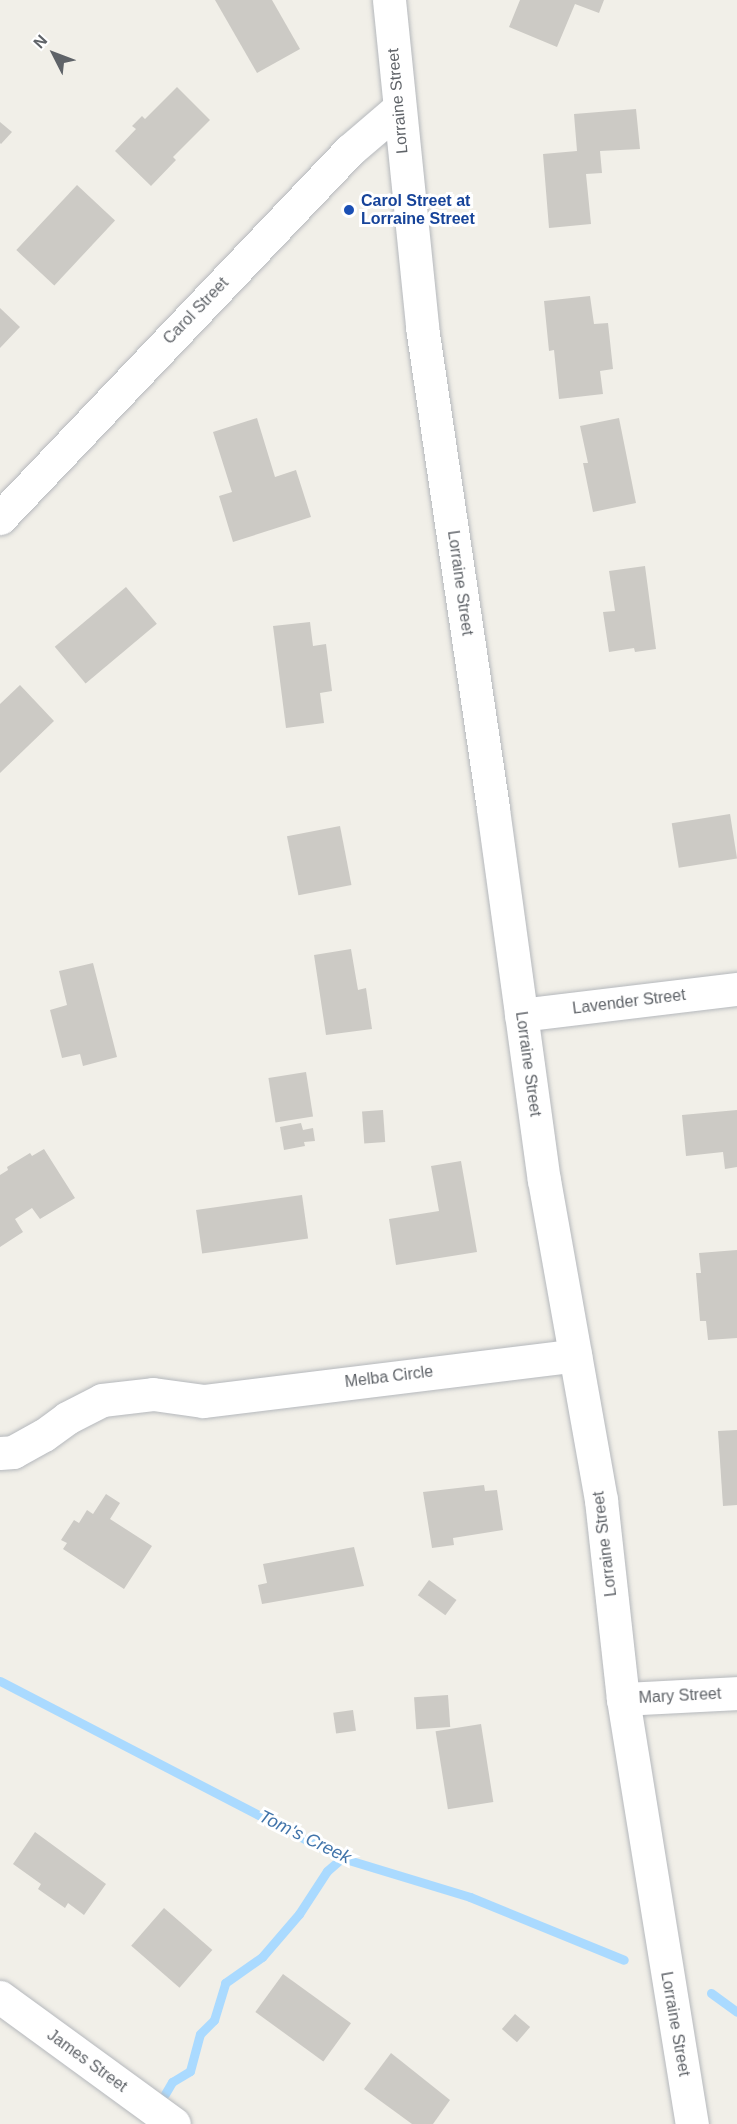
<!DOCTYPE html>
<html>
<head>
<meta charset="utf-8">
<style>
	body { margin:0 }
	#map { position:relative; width:737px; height:2124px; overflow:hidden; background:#f1efe8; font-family:Arial,sans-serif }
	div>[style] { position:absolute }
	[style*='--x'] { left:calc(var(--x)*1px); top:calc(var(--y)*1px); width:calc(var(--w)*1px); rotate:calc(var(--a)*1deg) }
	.stream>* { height:9px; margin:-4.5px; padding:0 4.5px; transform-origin:4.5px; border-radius:4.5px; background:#aadaff }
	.building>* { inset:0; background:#cccac5; transform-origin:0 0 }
	.roads { filter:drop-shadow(0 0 2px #b5b8bc) drop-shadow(0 0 2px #b5b8bc) }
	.minor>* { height:33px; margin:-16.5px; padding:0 16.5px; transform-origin:16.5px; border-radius:16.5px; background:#fff }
	.dots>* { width:16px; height:16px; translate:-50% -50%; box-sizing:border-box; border:3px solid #fff; border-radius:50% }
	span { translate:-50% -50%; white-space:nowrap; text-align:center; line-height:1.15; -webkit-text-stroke:6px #fff; paint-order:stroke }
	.street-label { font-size:16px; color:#5f6368 }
	.transit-label { font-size:16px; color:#164399; font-weight:700 }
	.left { translate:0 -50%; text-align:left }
	.water-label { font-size:18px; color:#4174aa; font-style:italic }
	.north { position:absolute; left:24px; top:24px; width:60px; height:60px; -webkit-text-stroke:4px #fff; paint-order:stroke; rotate:312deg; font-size:16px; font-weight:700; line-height:24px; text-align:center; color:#5f6368 }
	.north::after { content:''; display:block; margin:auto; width:21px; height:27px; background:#5f6368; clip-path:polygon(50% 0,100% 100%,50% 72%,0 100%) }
</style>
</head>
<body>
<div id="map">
	<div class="stream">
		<div style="--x:0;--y:1681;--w:385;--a:27.4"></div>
		<div style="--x:342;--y:1858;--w:134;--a:16.9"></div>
		<div style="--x:470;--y:1897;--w:166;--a:22.2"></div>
		<div style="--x:711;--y:1993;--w:32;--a:36"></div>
		<div style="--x:165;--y:2094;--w:14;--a:-60"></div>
		<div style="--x:172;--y:2082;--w:21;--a:-31"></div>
		<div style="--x:190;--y:2071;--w:38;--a:-75"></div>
		<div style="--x:200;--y:2034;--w:20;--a:-45"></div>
		<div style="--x:214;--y:2020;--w:39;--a:-73"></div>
		<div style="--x:225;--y:1983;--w:45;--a:-35.1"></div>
		<div style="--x:262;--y:1957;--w:57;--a:-49.3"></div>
		<div style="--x:299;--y:1914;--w:51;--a:-56.9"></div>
		<div style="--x:327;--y:1871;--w:20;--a:-41"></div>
	</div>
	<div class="building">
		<div style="clip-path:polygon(215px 0,272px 0,300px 49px,257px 73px)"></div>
		<div style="clip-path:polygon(520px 0,604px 0,599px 13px,575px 4px,557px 47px,509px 27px)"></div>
		<div style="clip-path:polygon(177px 87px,210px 120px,173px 157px,176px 160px,151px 186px,115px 151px,136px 129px,132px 126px,142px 116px,145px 119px)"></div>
		<div style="clip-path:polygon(636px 109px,640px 149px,600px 151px,602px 173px,586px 174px,591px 224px,549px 228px,543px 154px,577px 151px,574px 114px)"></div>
		<div style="clip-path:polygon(0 122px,12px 132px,1px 144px,0 143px)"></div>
		<div style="left:77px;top:185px;width:52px;height:89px;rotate:43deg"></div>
		<div style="clip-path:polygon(590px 296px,594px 324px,608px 323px,613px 369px,600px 371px,603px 394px,559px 399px,554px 350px,549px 351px,544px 301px)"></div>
		<div style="clip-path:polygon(0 308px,20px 327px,0 348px)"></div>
		<div style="clip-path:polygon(257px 418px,275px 477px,296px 470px,311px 517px,233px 542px,219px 496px,232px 492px,213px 432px)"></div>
		<div style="clip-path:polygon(619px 418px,636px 503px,593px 512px,583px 463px,588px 463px,580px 426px)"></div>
		<div style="clip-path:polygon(645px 566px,656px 649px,635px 652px,634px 648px,609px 652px,603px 612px,615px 611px,609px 571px)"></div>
		<div style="left:126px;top:587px;width:48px;height:93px;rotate:50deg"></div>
		<div style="clip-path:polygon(310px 622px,313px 646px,326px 644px,332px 691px,320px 693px,324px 723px,286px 728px,273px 626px)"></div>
		<div style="clip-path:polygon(20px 685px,54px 721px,0 773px,0 704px)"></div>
		<div style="left:730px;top:814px;width:45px;height:59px;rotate:81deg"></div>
		<div style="left:340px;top:826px;width:60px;height:54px;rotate:79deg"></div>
		<div style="clip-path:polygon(351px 949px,358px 990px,366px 988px,372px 1029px,326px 1035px,314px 955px)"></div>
		<div style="clip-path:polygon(93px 963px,117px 1057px,83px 1066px,80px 1054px,62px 1058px,50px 1010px,67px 1005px,59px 971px)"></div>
		<div style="left:306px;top:1072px;width:45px;height:38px;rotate:81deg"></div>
		<div style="left:383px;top:1110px;width:32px;height:21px;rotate:86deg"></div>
		<div style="clip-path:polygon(737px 1110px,737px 1167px,725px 1169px,723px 1152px,686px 1156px,682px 1115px)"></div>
		<div style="clip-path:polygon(301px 1123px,303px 1130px,313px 1128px,315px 1141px,304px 1142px,305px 1146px,284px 1150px,280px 1127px)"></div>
		<div style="clip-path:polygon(44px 1149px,75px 1198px,40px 1219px,32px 1208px,15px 1219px,23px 1232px,0 1247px,0 1175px,8px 1170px,7px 1167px,30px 1153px,32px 1156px)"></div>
		<div style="clip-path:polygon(461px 1161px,477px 1252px,396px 1265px,389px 1219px,439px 1211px,431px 1166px)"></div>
		<div style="left:302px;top:1195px;width:44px;height:107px;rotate:82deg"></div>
		<div style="clip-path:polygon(737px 1250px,737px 1338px,708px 1340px,706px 1321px,700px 1321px,696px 1273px,701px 1273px,699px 1253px)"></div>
		<div style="clip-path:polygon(737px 1430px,737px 1505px,723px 1506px,718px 1431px)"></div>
		<div style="clip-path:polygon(484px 1485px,485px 1491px,497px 1490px,503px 1530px,453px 1538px,454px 1545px,432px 1548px,423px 1492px)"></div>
		<div style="clip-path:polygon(106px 1494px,120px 1503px,110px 1519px,152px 1546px,124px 1589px,63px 1549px,67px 1543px,61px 1540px,74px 1520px,79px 1523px,87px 1510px,93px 1514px)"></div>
		<div style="clip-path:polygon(354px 1547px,364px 1586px,262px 1604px,258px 1585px,267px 1583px,263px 1564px)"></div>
		<div style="left:429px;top:1580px;width:34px;height:19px;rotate:36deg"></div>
		<div style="left:448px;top:1695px;width:32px;height:34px;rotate:86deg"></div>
		<div style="left:353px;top:1710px;width:21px;height:20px;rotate:82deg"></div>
		<div style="left:481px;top:1724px;width:79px;height:46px;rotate:81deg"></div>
		<div style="clip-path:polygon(35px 1832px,106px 1884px,84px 1915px,68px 1903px,65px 1908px,38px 1889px,41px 1884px,13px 1864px)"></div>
		<div style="left:164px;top:1908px;width:64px;height:50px;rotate:41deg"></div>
		<div style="left:283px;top:1974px;width:84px;height:47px;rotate:36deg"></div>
		<div style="left:515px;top:2014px;width:20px;height:20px;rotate:41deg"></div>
		<div style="clip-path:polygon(391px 2053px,450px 2100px,433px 2124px,412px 2124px,364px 2089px)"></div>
	</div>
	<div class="roads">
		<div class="minor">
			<div style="--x:389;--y:0;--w:329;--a:84.2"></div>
			<div style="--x:422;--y:327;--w:487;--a:81.6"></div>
			<div style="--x:493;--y:809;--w:374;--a:82.2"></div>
			<div style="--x:544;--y:1180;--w:325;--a:79.9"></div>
			<div style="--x:601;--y:1500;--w:200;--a:83.7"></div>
			<div style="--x:623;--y:1699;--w:431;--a:80.8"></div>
			<div style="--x:0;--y:518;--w:508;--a:-46.44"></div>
			<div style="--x:350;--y:150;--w:63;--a:-40.5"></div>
			<div style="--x:521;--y:1015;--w:218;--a:-6.9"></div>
			<div style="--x:0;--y:1453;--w:13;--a:-4"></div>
			<div style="--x:13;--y:1452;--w:35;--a:-29"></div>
			<div style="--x:44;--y:1435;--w:29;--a:-36"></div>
			<div style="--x:67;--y:1418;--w:39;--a:-27"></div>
			<div style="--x:102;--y:1400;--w:51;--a:-6.7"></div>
			<div style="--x:153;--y:1394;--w:50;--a:8"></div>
			<div style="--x:203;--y:1401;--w:375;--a:-7"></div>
			<div style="--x:623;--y:1699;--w:114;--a:-3"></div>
			<div style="--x:0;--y:1997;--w:215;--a:36.1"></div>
		</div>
	</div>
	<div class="dots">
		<div style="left:349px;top:210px;background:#1a4fb4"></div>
	</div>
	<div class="street-label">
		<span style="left:398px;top:101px;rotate:-95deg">Lorraine Street</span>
		<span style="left:196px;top:311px;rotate:-46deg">Carol Street</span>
		<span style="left:460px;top:583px;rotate:82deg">Lorraine Street</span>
		<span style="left:629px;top:1002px;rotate:-7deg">Lavender Street</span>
		<span style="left:528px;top:1064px;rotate:82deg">Lorraine Street</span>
		<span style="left:389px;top:1377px;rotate:-7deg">Melba Circle</span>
		<span style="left:605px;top:1544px;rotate:-97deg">Lorraine Street</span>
		<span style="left:680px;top:1696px;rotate:-3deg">Mary Street</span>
		<span style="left:675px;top:2024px;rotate:80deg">Lorraine Street</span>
		<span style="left:87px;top:2061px;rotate:36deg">James Street</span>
	</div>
	<div class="transit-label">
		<span class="left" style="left:361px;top:210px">Carol Street at<br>Lorraine Street</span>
	</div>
	<div class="water-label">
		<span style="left:305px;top:1837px;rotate:26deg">Tom's Creek</span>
	</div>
	<div class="north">N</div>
</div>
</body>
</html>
